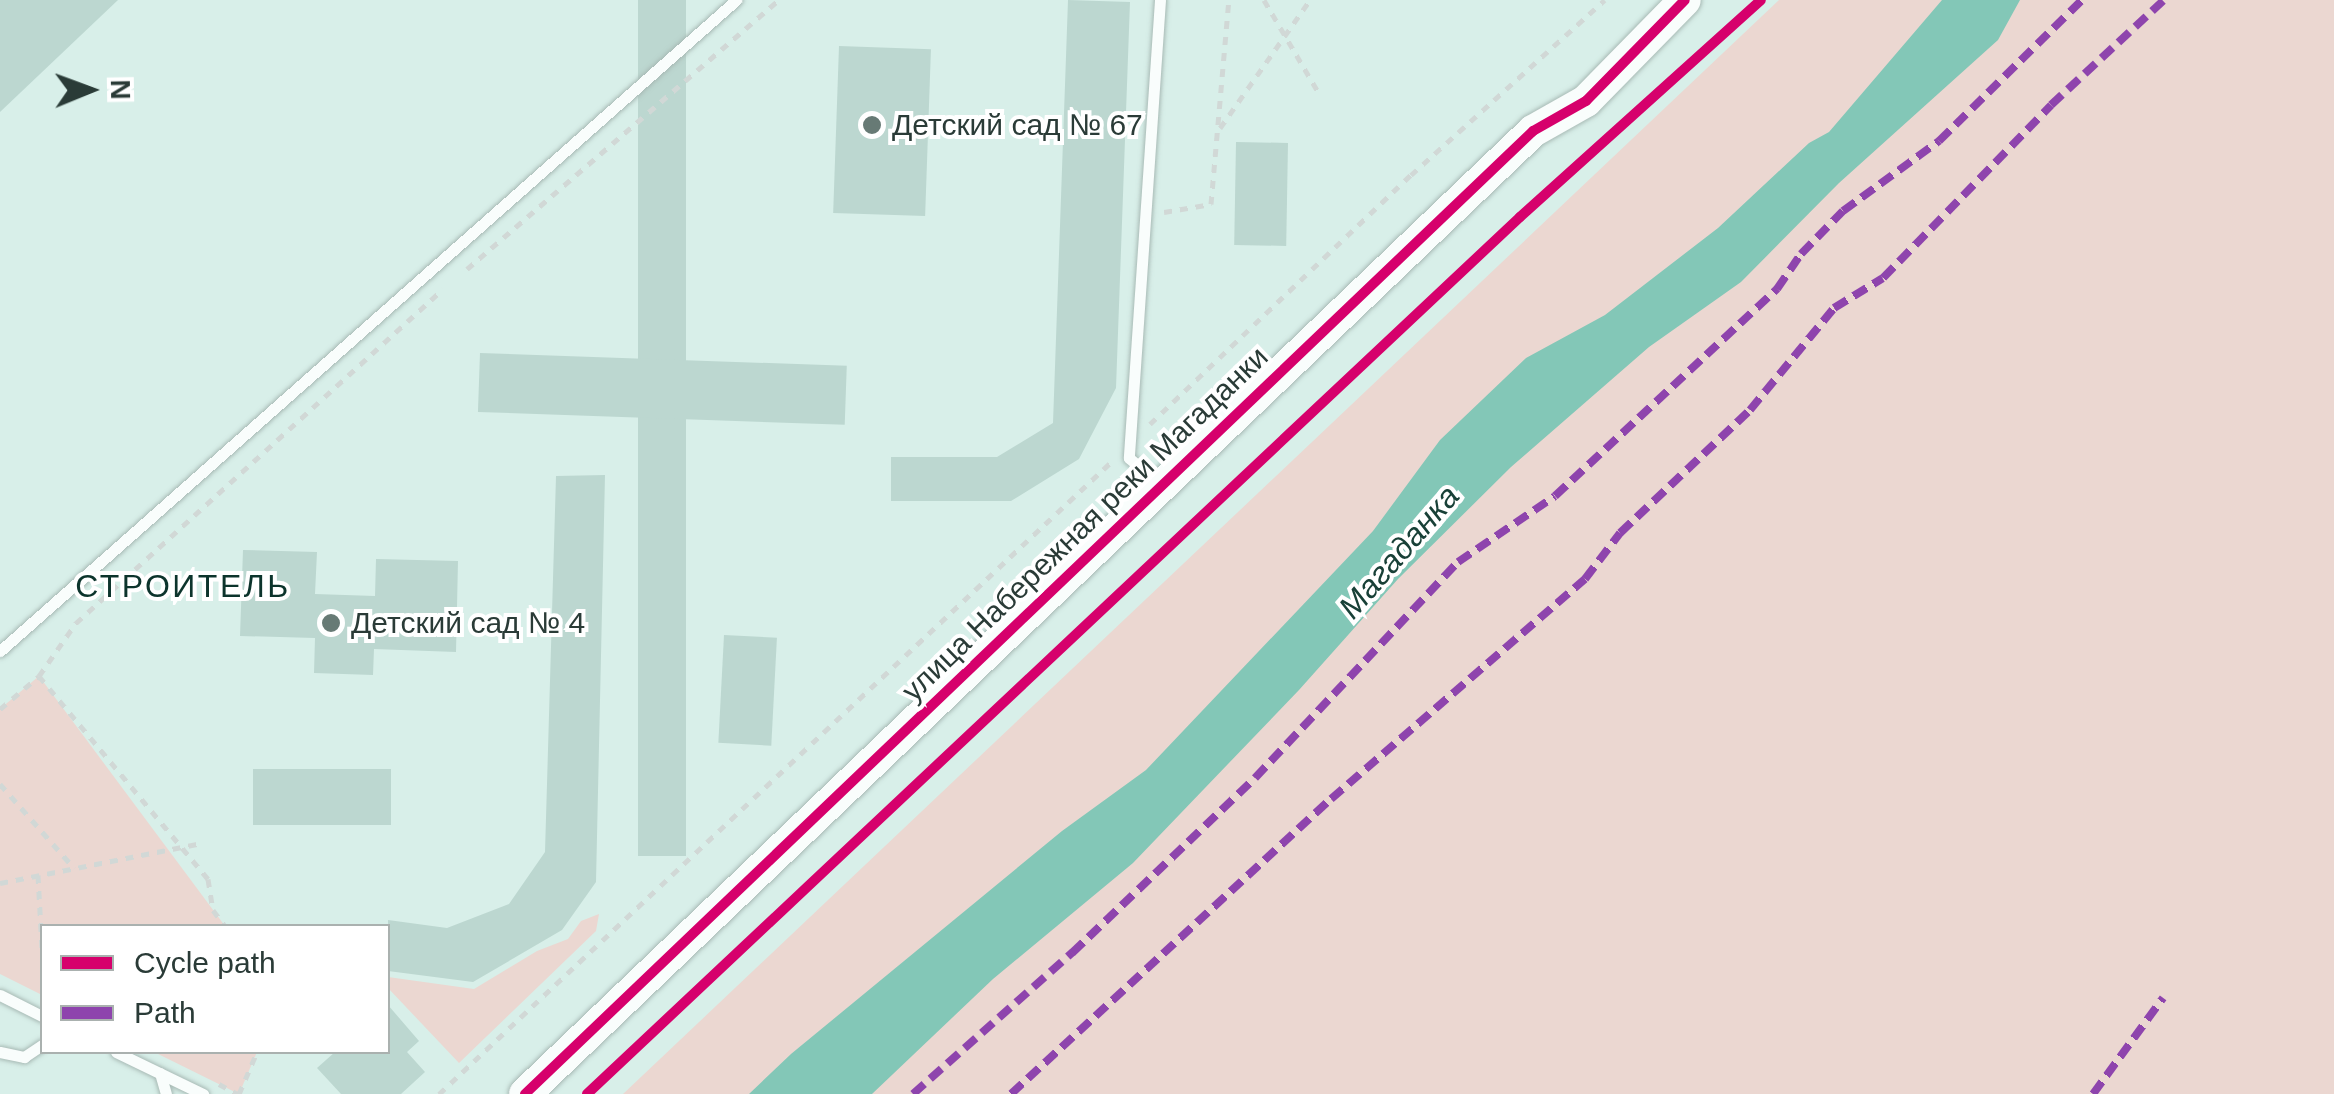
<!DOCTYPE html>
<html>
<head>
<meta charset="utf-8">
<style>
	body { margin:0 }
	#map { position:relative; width:2334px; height:1094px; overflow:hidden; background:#d8efe9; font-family:Helvetica,sans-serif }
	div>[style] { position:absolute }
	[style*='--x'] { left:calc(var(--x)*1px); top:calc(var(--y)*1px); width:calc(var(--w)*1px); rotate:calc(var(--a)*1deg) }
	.green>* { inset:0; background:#ebd7d1 }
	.water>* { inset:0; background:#83c7b7 }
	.building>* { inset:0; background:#bcd7d0; transform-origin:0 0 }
	.path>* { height:5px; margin-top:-2.5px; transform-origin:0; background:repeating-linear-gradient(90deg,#d1d8d6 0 8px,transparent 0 16px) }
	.roads { filter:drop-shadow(0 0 2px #a8bab5) drop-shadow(0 0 2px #a8bab5) }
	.lane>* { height:11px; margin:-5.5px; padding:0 5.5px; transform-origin:5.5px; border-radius:5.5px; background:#f9fdfc }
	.secondary>* { height:32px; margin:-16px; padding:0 16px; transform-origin:16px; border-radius:16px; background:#f9fdfc }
	.quiet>* { height:8px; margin-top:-4px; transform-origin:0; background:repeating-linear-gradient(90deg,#8e44ad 0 15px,transparent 0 23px) }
	.cycleway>* { height:10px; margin:-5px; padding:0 5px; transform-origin:5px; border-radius:5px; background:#d6006c }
	.dots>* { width:28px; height:28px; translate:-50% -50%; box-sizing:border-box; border:5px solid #fff; border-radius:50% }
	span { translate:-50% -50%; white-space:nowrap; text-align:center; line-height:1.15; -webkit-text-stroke:8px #fff; paint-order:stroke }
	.poi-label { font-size:30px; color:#2a3b37 }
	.left { translate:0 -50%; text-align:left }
	.street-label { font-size:30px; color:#2a3b37 }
	.water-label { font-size:32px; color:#184037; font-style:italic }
	.neighbourhood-label { font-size:32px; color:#0c342c; letter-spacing:2.5px }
	.legend { position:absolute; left:40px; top:924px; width:350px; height:130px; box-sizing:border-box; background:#fff; border:2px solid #aab1af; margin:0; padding:12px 18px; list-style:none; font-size:30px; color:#2a3b37 }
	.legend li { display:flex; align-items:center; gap:20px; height:50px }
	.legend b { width:50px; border:2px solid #aab1af }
	.north { position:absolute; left:40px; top:40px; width:100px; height:100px; -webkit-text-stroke:8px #fff; paint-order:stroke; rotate:89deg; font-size:28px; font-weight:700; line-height:40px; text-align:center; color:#2a3b37 }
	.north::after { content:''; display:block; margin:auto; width:35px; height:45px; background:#2a3b37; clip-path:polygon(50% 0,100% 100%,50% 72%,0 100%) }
</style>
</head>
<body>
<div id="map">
	<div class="green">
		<div style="clip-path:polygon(1779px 0,2334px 0,2334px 1094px,623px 1094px)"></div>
		<div style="clip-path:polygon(39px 676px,225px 926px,42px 926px,42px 995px,0 974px,0 709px)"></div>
		<div style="clip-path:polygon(599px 914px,596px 931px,459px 1063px,388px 988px,388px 977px,474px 989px,537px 951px,568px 939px,581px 921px)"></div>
		<div style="clip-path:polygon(154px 1052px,257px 1052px,239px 1094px)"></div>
	</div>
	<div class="water">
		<div style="clip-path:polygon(1942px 0,2020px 0,1998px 40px,1839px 183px,1741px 282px,1649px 347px,1511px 467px,1398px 579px,1299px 690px,1133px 863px,993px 979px,872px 1094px,749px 1094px,791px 1054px,1062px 831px,1146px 770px,1373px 531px,1440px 440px,1526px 358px,1605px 315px,1718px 228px,1809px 143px,1829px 132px)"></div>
	</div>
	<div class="building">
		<div style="clip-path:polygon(0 0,118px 0,0 112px)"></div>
		<div style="left:638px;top:0;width:48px;height:856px"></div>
		<div style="clip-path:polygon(1068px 0,1130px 2px,1116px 388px,1079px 459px,1011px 501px,891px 501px,891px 457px,997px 457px,1053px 423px)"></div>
		<div style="left:839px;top:46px;width:92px;height:167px;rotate:2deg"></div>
		<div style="left:1236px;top:142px;width:52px;height:103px;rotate:1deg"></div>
		<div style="left:480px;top:353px;width:367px;height:59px;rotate:2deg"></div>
		<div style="clip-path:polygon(605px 475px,596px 882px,562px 930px,473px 982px,388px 971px,388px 920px,447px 928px,509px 904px,545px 852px,556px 476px)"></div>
		<div style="clip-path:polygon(243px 550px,317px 552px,315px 594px,375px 596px,376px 559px,458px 561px,456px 652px,374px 649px,373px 675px,314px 673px,315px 638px,240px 636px)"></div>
		<div style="left:724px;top:635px;width:53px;height:108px;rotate:3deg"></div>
		<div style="left:253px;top:769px;width:138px;height:56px"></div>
		<div style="clip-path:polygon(388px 1005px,419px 1041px,407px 1052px,425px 1072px,401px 1094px,341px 1094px,317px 1068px,335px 1052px,388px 1052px)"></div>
	</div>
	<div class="path">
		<div style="--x:1264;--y:0;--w:110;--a:59.5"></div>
		<div style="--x:1220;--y:128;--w:156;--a:-54.9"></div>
		<div style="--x:1164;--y:212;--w:48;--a:-9.7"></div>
		<div style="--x:1211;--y:204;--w:205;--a:-85"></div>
		<div style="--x:467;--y:269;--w:412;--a:-40.8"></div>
		<div style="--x:1150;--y:424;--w:361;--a:-43.7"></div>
		<div style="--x:1411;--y:175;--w:261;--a:-42.1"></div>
		<div style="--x:39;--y:676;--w:264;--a:50.2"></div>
		<div style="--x:208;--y:879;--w:31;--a:81"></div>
		<div style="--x:213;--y:910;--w:20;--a:53"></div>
		<div style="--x:0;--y:709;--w:51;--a:-40.2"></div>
		<div style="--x:39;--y:676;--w:65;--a:-55.1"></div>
		<div style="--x:76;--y:623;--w:496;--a:-42.3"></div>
		<div style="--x:0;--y:784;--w:112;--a:48.6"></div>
		<div style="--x:38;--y:875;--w:74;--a:86.9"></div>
		<div style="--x:0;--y:883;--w:206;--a:-11.2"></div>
		<div style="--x:219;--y:1084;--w:21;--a:28"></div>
		<div style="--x:239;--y:1094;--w:46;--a:-66.8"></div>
		<div style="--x:439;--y:1094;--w:921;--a:-43.24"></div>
	</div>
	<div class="roads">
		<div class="lane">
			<div style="--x:1160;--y:0;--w:459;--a:93.9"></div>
			<div style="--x:1129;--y:458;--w:42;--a:40.2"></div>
			<div style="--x:0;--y:651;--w:983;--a:-41.49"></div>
			<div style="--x:0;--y:995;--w:47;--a:26.6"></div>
			<div style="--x:0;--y:1052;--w:25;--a:12"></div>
			<div style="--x:24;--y:1057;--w:22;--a:-34"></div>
			<div style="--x:116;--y:1052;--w:97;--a:25.8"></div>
			<div style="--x:160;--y:1073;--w:22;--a:74"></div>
		</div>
		<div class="secondary">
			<div style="--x:525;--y:1094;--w:1394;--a:-43.69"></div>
			<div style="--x:1533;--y:131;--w:61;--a:-29.5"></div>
			<div style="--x:1586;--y:101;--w:141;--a:-45.6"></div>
		</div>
	</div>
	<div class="quiet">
		<div style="--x:913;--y:1094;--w:213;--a:-41.6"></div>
		<div style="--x:1072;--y:953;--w:253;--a:-43.7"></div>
		<div style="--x:1255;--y:778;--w:296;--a:-46.8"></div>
		<div style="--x:1458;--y:562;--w:117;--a:-34.2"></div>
		<div style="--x:1555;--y:496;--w:304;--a:-43"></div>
		<div style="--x:1777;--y:289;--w:42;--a:-55.6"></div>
		<div style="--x:1801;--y:254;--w:60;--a:-45.7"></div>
		<div style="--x:1843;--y:211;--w:119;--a:-36.1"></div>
		<div style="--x:1939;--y:141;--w:201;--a:-44.6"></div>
		<div style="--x:1011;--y:1094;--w:435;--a:-42.7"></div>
		<div style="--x:1331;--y:799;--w:336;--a:-40.9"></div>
		<div style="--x:1585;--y:579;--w:58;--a:-52.7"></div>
		<div style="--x:1620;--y:533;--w:179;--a:-43.4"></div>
		<div style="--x:1750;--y:410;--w:132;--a:-50.5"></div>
		<div style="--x:1834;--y:308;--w:57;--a:-31.5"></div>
		<div style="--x:1883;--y:278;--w:241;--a:-45.8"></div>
		<div style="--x:2051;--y:105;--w:154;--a:-42.9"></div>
		<div style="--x:2093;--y:1094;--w:119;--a:-53.9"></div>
	</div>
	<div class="cycleway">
		<div style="--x:525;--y:1094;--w:1394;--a:-43.69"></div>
		<div style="--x:1533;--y:131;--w:61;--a:-29.5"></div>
		<div style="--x:1586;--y:101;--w:141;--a:-45.6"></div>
		<div style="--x:587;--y:1094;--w:1280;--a:-43.23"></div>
		<div style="--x:1520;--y:217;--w:324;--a:-42"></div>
	</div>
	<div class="dots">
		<div style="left:872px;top:125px;background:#677a75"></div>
		<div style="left:331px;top:623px;background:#677a75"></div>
	</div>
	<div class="poi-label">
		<span class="left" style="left:892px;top:125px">Детский сад № 67</span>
		<span class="left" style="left:351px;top:623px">Детский сад № 4</span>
	</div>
	<div class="street-label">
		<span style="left:1085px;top:524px;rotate:-44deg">улица Набережная реки Магаданки</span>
	</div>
	<div class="water-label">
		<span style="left:1399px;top:552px;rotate:-49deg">Магаданка</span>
	</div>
	<div class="neighbourhood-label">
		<span style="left:183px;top:586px">СТРОИТЕЛЬ</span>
	</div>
	<ul class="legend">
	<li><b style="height:12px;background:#d6006c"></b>Cycle path</li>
	<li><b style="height:12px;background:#8e44ad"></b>Path</li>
	</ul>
	<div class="north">N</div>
</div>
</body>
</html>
